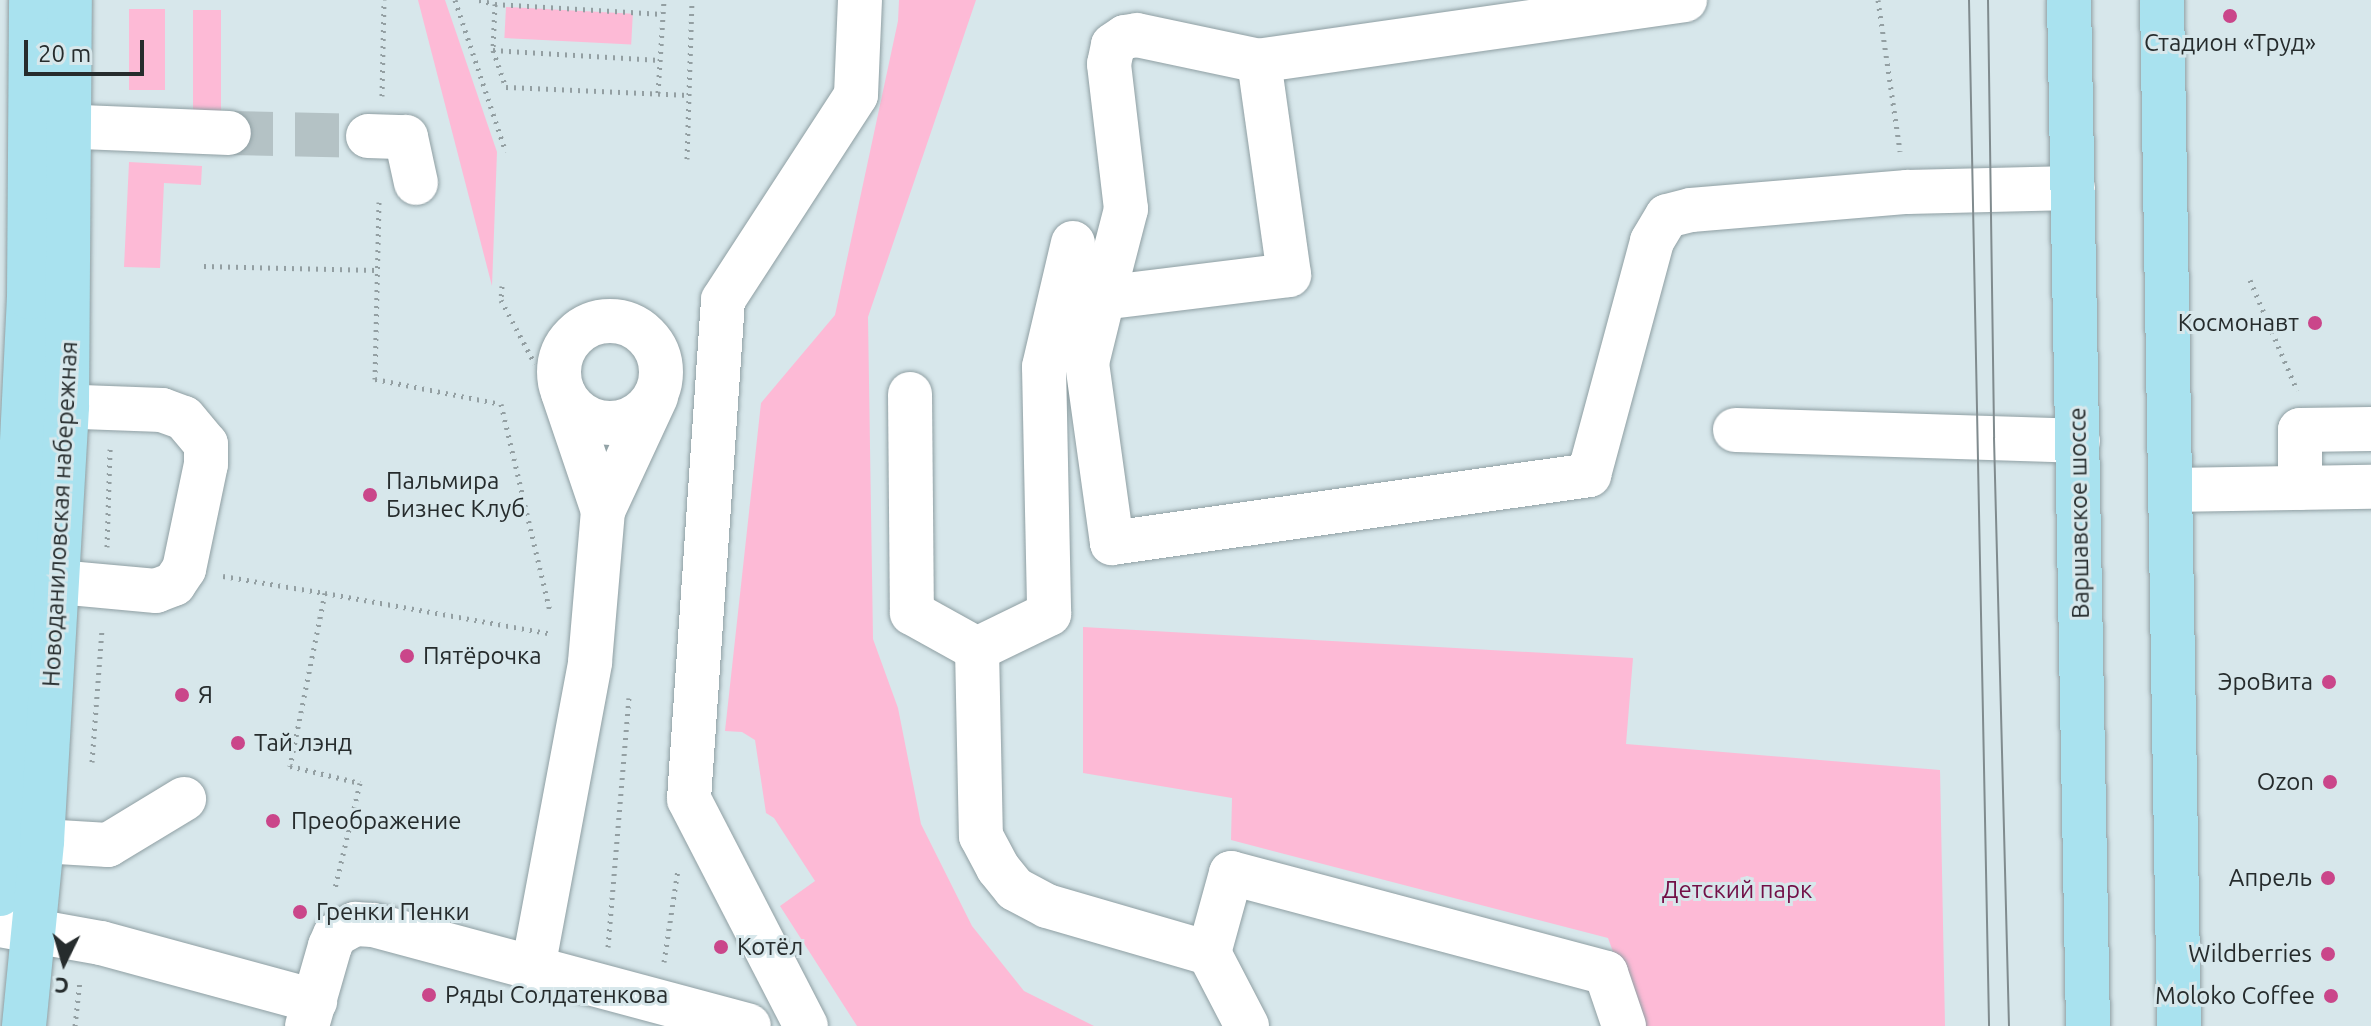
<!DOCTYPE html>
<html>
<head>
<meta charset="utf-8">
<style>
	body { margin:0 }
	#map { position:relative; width:2371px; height:1026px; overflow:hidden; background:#d7e7eb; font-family:Ubuntu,sans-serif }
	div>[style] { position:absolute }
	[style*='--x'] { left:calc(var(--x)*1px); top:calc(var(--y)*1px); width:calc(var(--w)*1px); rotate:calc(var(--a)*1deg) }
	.green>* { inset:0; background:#fdbad6; transform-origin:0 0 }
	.minor-tunnel>* { height:44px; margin-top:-22px; transform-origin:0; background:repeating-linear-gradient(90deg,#b4c2c5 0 44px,transparent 0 66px) }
	.path>* { height:5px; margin-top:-2.5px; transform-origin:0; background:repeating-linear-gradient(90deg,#939fa2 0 2px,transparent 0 8px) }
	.roads { filter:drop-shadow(0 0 2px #8f9fa3) drop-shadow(0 0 2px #8f9fa3) }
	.minor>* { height:44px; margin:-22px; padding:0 22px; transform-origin:22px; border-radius:22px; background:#fff }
	.minor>.ring { margin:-22px; padding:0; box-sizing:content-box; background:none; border:44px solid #fff; border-radius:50% }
	.major>* { height:44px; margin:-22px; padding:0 22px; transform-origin:22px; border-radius:22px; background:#a9e2ef }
	.tram>* { height:2px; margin:-1px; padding:0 1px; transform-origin:1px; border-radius:1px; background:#808b8e }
	.dots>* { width:22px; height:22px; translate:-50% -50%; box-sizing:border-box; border:4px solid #d7e7eb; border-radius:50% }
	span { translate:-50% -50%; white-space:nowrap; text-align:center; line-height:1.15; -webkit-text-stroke:6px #d7e7eb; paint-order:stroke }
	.poi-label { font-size:24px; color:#262c2d }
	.right { translate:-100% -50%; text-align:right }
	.left { translate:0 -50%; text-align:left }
	.street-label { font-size:24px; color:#262c2d }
	.park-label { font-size:24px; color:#720f47 }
	.north { position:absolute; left:24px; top:922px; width:80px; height:80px; -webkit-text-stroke:6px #d7e7eb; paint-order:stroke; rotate:185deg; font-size:22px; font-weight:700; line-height:32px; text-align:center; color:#262c2d }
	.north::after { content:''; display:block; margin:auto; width:28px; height:36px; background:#262c2d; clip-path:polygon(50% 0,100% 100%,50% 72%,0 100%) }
	.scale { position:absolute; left:24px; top:40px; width:120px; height:36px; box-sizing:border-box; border:4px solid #262c2d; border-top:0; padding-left:10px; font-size:24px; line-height:28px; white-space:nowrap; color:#262c2d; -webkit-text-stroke:6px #d7e7eb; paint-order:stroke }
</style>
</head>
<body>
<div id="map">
	<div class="green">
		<div style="clip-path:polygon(418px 0,445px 0,497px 152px,492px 286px)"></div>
		<div style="clip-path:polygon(899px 0,976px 0,868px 317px,873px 639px,898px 708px,921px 824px,972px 926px,1024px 991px,1094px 1026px,857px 1026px,780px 906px,815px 881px,774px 818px,766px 813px,755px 740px,742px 732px,725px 731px,761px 403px,835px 315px,898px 21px)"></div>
		<div style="left:506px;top:7px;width:127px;height:31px;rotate:3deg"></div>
		<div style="left:129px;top:9px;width:36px;height:81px"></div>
		<div style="left:193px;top:10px;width:28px;height:111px"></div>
		<div style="clip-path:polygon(129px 162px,202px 166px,201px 185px,164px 183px,160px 268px,124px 267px)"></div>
		<div style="clip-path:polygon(1083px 627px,1633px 658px,1626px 744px,1940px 770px,1945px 1026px,1640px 1026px,1608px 938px,1231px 840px,1232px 798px,1083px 773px)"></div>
	</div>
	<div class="minor-tunnel">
		<div style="--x:229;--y:133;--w:139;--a:1.2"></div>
	</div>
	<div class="path">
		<div style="--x:455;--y:0;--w:160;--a:71.5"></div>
		<div style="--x:479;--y:0;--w:16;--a:14"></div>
		<div style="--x:495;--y:4;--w:46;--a:92.5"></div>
		<div style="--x:493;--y:50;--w:39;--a:71"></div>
		<div style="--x:506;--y:87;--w:183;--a:2.5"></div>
		<div style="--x:1878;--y:0;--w:153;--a:81.7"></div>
		<div style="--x:495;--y:4;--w:168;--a:3.4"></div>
		<div style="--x:493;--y:50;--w:167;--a:3.4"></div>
		<div style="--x:658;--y:93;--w:93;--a:-86.3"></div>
		<div style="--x:382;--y:96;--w:96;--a:-88.8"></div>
		<div style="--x:687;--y:159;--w:159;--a:-88.2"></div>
		<div style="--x:379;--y:202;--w:177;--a:91.3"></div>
		<div style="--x:375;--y:379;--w:128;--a:11.2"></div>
		<div style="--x:501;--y:404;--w:213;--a:76.7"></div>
		<div style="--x:204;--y:266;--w:173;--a:1.3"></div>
		<div style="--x:2250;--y:280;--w:120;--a:66.9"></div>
		<div style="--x:502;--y:286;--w:14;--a:94"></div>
		<div style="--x:501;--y:300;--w:72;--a:62"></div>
		<div style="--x:107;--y:547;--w:98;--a:-88.2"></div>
		<div style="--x:223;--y:576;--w:103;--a:9.5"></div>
		<div style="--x:325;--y:593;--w:177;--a:101.4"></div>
		<div style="--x:290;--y:766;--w:72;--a:13.7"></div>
		<div style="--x:360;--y:783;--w:108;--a:103.4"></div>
		<div style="--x:325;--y:593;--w:231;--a:10.2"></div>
		<div style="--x:92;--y:762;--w:133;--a:-85.7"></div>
		<div style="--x:608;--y:947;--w:250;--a:-85.2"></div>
		<div style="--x:664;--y:962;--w:94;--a:-81.4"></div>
		<div style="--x:75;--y:1026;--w:46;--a:-83.8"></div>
	</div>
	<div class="roads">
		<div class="minor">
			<div style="--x:1685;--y:0;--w:430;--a:171.9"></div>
			<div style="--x:1259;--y:61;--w:216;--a:82"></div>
			<div style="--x:1289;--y:275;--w:187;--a:173"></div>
			<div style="--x:1103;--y:298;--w:67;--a:103.8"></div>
			<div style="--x:1087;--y:363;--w:182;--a:82.1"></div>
			<div style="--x:1112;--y:543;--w:482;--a:-8.1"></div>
			<div style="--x:1589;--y:475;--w:242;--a:-74.9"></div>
			<div style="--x:1652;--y:241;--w:29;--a:-59"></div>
			<div style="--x:1667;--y:216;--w:25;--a:-14"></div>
			<div style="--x:1691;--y:210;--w:217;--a:-4.8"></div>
			<div style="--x:1907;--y:192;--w:166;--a:-1.4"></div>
			<div style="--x:32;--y:125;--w:197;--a:2.3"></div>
			<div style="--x:368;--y:136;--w:38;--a:2"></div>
			<div style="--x:406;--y:137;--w:47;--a:77.7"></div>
			<div style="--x:1073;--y:243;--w:127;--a:103.2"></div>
			<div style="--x:1044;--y:367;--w:247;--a:88.8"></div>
			<div style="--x:1049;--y:614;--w:80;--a:154.1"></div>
			<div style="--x:977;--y:649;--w:187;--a:88.8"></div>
			<div style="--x:981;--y:836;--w:36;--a:62"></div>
			<div style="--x:998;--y:868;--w:27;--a:51"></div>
			<div style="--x:1015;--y:889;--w:36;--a:28"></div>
			<div style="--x:1047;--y:906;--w:169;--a:16.2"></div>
			<div style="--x:1103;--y:298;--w:92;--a:-75.5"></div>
			<div style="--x:1126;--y:209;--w:146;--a:-96.7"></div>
			<div style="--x:1109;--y:64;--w:19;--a:-78"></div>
			<div style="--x:1113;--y:45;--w:14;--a:-34"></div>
			<div style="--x:1125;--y:37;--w:12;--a:-9"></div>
			<div style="--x:1137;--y:35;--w:125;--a:12"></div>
			<div class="ring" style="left:559px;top:321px;width:58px;height:58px"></div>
			<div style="--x:910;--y:394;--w:219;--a:89.5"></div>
			<div style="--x:912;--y:613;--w:74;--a:29"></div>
			<div style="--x:28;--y:405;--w:134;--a:2.1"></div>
			<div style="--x:162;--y:410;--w:23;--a:20"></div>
			<div style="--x:184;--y:418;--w:34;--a:50"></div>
			<div style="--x:206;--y:444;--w:20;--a:90"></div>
			<div style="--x:206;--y:464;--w:107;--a:101.8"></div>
			<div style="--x:184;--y:569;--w:18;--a:124"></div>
			<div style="--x:174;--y:584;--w:19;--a:159"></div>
			<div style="--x:156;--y:591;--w:97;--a:-174.7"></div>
			<div style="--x:1735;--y:430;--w:343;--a:1.8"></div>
			<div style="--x:2300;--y:488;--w:58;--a:-90"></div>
			<div style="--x:2300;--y:430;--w:71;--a:-0.8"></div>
			<div style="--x:2170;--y:490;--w:201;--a:-0.9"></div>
			<div style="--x:603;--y:511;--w:126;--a:-65.1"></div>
			<div style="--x:42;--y:841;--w:66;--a:3.5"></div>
			<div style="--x:108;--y:845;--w:89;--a:-31.2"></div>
			<div style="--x:0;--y:925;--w:103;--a:10.1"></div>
			<div style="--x:101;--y:943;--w:222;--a:15.2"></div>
			<div style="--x:533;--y:968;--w:311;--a:-79.4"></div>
			<div style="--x:590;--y:662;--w:152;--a:-85.1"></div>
			<div style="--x:603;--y:511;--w:125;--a:-108.7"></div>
			<div style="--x:307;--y:1026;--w:83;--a:-74"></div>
			<div style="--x:330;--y:946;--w:12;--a:-66"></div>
			<div style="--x:335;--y:935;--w:23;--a:-29"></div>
			<div style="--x:355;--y:924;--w:18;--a:3"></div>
			<div style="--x:373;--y:925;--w:389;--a:15"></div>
			<div style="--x:806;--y:1026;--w:255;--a:-117.3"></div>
			<div style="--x:689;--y:799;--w:500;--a:-86.1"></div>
			<div style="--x:723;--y:300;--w:244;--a:-57"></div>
			<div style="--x:856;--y:95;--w:95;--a:-87.6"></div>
			<div style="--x:1247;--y:1026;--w:82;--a:-117.5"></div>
			<div style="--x:1209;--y:953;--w:83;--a:-74.6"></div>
			<div style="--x:1231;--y:873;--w:388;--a:14.9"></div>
			<div style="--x:1606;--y:973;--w:56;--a:71.2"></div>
		</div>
		<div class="major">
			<div style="--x:2069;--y:0;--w:1026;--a:88.94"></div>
			<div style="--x:2162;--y:0;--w:1026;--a:89.05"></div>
			<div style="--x:0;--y:894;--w:598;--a:-87.22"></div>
			<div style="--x:29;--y:297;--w:297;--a:-89.6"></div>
			<div style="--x:24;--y:1026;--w:186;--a:-84.4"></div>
			<div style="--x:42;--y:841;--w:436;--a:-86.7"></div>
			<div style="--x:67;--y:406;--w:406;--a:-89.6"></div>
		</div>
	</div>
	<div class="tram">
		<div style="--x:1969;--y:0;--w:1026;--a:88.88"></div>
		<div style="--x:1988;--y:0;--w:438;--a:89.2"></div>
		<div style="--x:1994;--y:438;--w:588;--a:88.54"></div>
	</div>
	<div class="dots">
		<div style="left:2230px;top:16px;background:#ca468a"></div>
		<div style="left:2315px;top:323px;background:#ca468a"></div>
		<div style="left:370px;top:495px;background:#ca468a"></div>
		<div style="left:407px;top:656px;background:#ca468a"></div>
		<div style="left:2329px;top:682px;background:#ca468a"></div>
		<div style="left:182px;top:695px;background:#ca468a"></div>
		<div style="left:238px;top:743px;background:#ca468a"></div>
		<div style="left:2330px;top:782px;background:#ca468a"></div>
		<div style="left:273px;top:821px;background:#ca468a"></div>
		<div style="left:2328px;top:878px;background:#ca468a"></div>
		<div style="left:300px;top:912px;background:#ca468a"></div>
		<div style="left:721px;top:947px;background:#ca468a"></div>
		<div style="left:2328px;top:954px;background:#ca468a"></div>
		<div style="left:429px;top:995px;background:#ca468a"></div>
		<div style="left:2331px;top:996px;background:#ca468a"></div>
	</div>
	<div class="poi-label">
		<span style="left:2230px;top:43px">Стадион «Труд»</span>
		<span class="right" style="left:2299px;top:323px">Космонавт</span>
		<span class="left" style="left:386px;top:495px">Пальмира<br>Бизнес Клуб</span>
		<span class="left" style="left:423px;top:656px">Пятёрочка</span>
		<span class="right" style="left:2313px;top:682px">ЭроВита</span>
		<span class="left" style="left:198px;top:695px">Я</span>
		<span class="left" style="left:254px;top:743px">Тай лэнд</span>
		<span class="right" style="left:2314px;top:782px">Ozon</span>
		<span class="left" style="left:291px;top:821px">Преображение</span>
		<span class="right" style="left:2312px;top:878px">Апрель</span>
		<span class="left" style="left:316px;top:912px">Гренки Пенки</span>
		<span class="left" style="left:737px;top:947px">Котёл</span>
		<span class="right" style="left:2312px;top:954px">Wildberries</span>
		<span class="left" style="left:445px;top:995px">Ряды Солдатенкова</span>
		<span class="right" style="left:2315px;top:996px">Moloko Coffee</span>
	</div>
	<div class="street-label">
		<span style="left:2079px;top:513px;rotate:-91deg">Варшавское шоссе</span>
		<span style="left:60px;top:514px;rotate:-87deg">Новоданиловская набережная</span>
	</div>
	<div class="park-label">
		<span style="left:1737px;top:890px">Детский парк</span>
	</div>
	<div class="north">С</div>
	<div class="scale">20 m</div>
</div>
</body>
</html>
